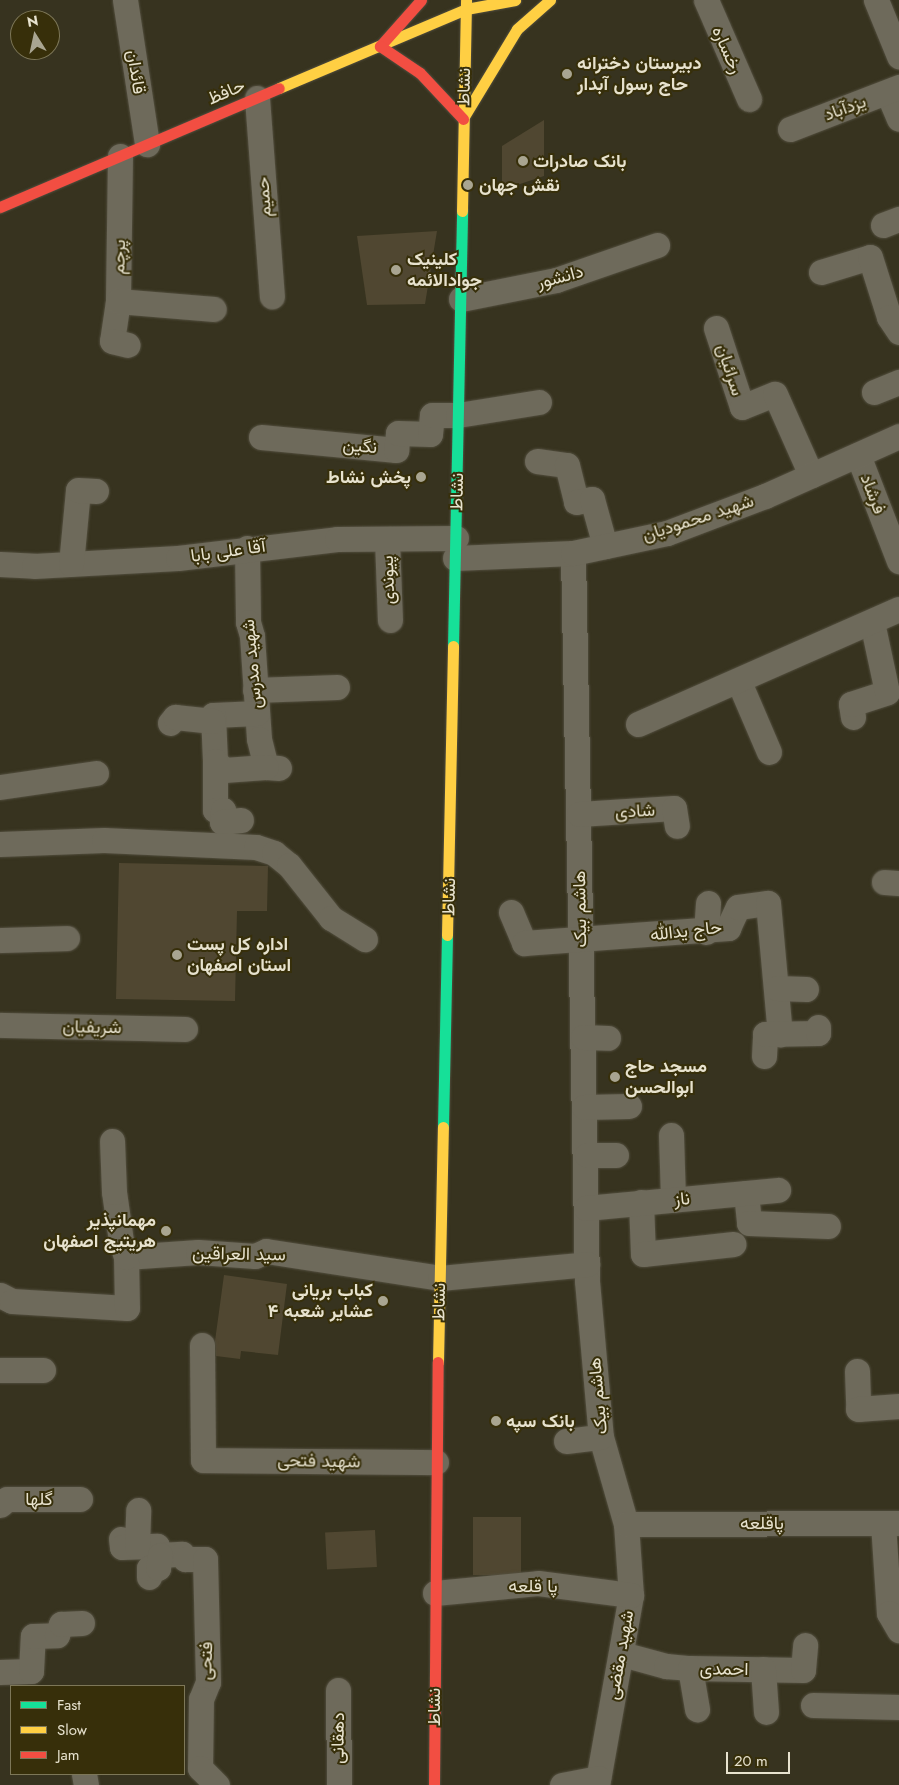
<!DOCTYPE html>
<html>
<head>
<meta charset="utf-8">
<style>
	body { margin:0 }
	#map { position:relative; width:899px; height:1785px; overflow:hidden; background:#37331f; font-family:Jost,Vazirmatn,sans-serif }
	div>[style] { position:absolute }
	[style*='--x'] { left:calc(var(--x)*1px); top:calc(var(--y)*1px); width:calc(var(--w)*1px); rotate:calc(var(--a)*1deg) }
	.building>* { inset:0; background:#504731; transform-origin:0 0 }
	.roads { filter:drop-shadow(0 0 1px #524e3e) drop-shadow(0 0 1px #524e3e) }
	.street>* { height:25px; margin:-12.5px; padding:0 12.5px; transform-origin:12.5px; border-radius:12.5px; background:#6e6a5b }
	.fast>* { height:11px; margin:-5.5px; padding:0 5.5px; transform-origin:5.5px; border-radius:5.5px; background:#16e098 }
	.slow>* { height:11px; margin:-5.5px; padding:0 5.5px; transform-origin:5.5px; border-radius:5.5px; background:#ffcf43 }
	.jam>* { height:11px; margin:-5.5px; padding:0 5.5px; transform-origin:5.5px; border-radius:5.5px; background:#f24e42 }
	.dots>* { width:14px; height:14px; translate:-50% -50%; box-sizing:border-box; border:2px solid #372f0a; border-radius:50% }
	span { translate:-50% -50%; white-space:nowrap; text-align:center; line-height:1.15; -webkit-text-stroke:4px #372f0a; paint-order:stroke }
	.street-label { font-size:18px; color:#e7e2ce }
	.poi-label { font-size:18px; color:#e7e2ce; font-weight:700 }
	.left { translate:0 -50%; text-align:left }
	.right { translate:-100% -50%; text-align:right }
	.legend { position:absolute; left:10px; top:1685px; width:175px; height:90px; box-sizing:border-box; background:#372f0a; border:1px solid #7d7758; margin:0; padding:6px 9px; list-style:none; font-size:15px; color:#e7e2ce }
	.legend li { display:flex; align-items:center; gap:10px; height:25px }
	.legend b { width:25px; border:1px solid #7d7758 }
	.north { position:absolute; left:10px; top:10px; width:50px; height:50px; box-sizing:border-box; background:#372f0a; border:1px solid #7d7758; border-radius:50%; rotate:350deg; font-size:14px; font-weight:700; line-height:20px; text-align:center; color:#e7e2ce }
	.north::after { content:''; display:block; margin:auto; width:18px; height:22px; background:#a9a591; clip-path:polygon(50% 0,100% 100%,50% 72%,0 100%) }
	.scale { position:absolute; left:726px; top:1752px; width:64px; height:22px; box-sizing:border-box; border:2px solid #e7e2ce; border-top:0; padding-left:6px; font-size:15px; line-height:18px; white-space:nowrap; color:#e7e2ce; -webkit-text-stroke:4px #372f0a; paint-order:stroke }
</style>
</head>
<body>
<div id="map">
	<div class="building">
		<div style="clip-path:polygon(544px 120px,544px 176px,502px 190px,502px 146px)"></div>
		<div style="clip-path:polygon(437px 231px,425px 304px,367px 305px,357px 236px)"></div>
		<div style="clip-path:polygon(119px 863px,268px 866px,267px 911px,237px 911px,235px 1001px,116px 999px)"></div>
		<div style="clip-path:polygon(224px 1275px,287px 1284px,278px 1355px,241px 1351px,240px 1359px,216px 1356px,215px 1341px)"></div>
		<div style="left:473px;top:1517px;width:48px;height:58px"></div>
		<div style="left:375px;top:1530px;width:37px;height:50px;rotate:87deg"></div>
	</div>
	<div class="roads">
		<div class="street">
			<div style="--x:125;--y:0;--w:146;--a:81.3"></div>
			<div style="--x:706;--y:0;--w:108;--a:66.5"></div>
			<div style="--x:876;--y:0;--w:61;--a:67.7"></div>
			<div style="--x:888;--y:93;--w:28;--a:67"></div>
			<div style="--x:257;--y:98;--w:199;--a:85.7"></div>
			<div style="--x:790;--y:129;--w:117;--a:-21.1"></div>
			<div style="--x:120;--y:156;--w:145;--a:90.8"></div>
			<div style="--x:118;--y:301;--w:40;--a:98.5"></div>
			<div style="--x:112;--y:341;--w:16;--a:14"></div>
			<div style="--x:883;--y:225;--w:17;--a:-21"></div>
			<div style="--x:821;--y:272;--w:51;--a:-17"></div>
			<div style="--x:870;--y:257;--w:63;--a:72.4"></div>
			<div style="--x:889;--y:317;--w:18;--a:56"></div>
			<div style="--x:461;--y:299;--w:97;--a:-11.3"></div>
			<div style="--x:556;--y:280;--w:107;--a:-19.1"></div>
			<div style="--x:118;--y:301;--w:96;--a:4.8"></div>
			<div style="--x:716;--y:328;--w:83;--a:71.8"></div>
			<div style="--x:742;--y:407;--w:35;--a:-22"></div>
			<div style="--x:775;--y:394;--w:89;--a:66"></div>
			<div style="--x:874;--y:392;--w:27;--a:-22"></div>
			<div style="--x:261;--y:437;--w:136;--a:5.5"></div>
			<div style="--x:396;--y:450;--w:17;--a:-83"></div>
			<div style="--x:398;--y:433;--w:32;--a:2"></div>
			<div style="--x:430;--y:434;--w:19;--a:-84"></div>
			<div style="--x:432;--y:415;--w:26;--a:0"></div>
			<div style="--x:458;--y:415;--w:82;--a:-9.1"></div>
			<div style="--x:858;--y:455;--w:114;--a:68.9"></div>
			<div style="--x:537;--y:461;--w:30;--a:8"></div>
			<div style="--x:567;--y:465;--w:38;--a:76"></div>
			<div style="--x:576;--y:502;--w:16;--a:-11"></div>
			<div style="--x:592;--y:499;--w:49;--a:74.5"></div>
			<div style="--x:387;--y:539;--w:81;--a:87.9"></div>
			<div style="--x:247;--y:548;--w:74;--a:89.2"></div>
			<div style="--x:248;--y:622;--w:15;--a:74"></div>
			<div style="--x:252;--y:636;--w:103;--a:86.1"></div>
			<div style="--x:259;--y:739;--w:29;--a:76"></div>
			<div style="--x:266;--y:767;--w:13;--a:4"></div>
			<div style="--x:573;--y:553;--w:728;--a:88.9"></div>
			<div style="--x:587;--y:1281;--w:157;--a:84.9"></div>
			<div style="--x:601;--y:1437;--w:91;--a:74"></div>
			<div style="--x:626;--y:1524;--w:71;--a:86"></div>
			<div style="--x:631;--y:1595;--w:193;--a:100.1"></div>
			<div style="--x:455;--y:558;--w:118;--a:-2.4"></div>
			<div style="--x:573;--y:553;--w:96;--a:-12"></div>
			<div style="--x:667;--y:533;--w:105;--a:-20.7"></div>
			<div style="--x:765;--y:496;--w:147;--a:-24.1"></div>
			<div style="--x:0;--y:564;--w:34;--a:3"></div>
			<div style="--x:34;--y:566;--w:144;--a:-3.2"></div>
			<div style="--x:178;--y:558;--w:160;--a:-6.8"></div>
			<div style="--x:337;--y:539;--w:119;--a:-0.5"></div>
			<div style="--x:71;--y:564;--w:74;--a:-84.6"></div>
			<div style="--x:78;--y:490;--w:18;--a:3"></div>
			<div style="--x:739;--y:682;--w:76;--a:66.8"></div>
			<div style="--x:255;--y:690;--w:82;--a:-2.1"></div>
			<div style="--x:257;--y:713;--w:44;--a:177.4"></div>
			<div style="--x:213;--y:715;--w:46;--a:87.5"></div>
			<div style="--x:215;--y:761;--w:13;--a:45"></div>
			<div style="--x:224;--y:770;--w:42;--a:-4.1"></div>
			<div style="--x:853;--y:717;--w:13;--a:-99"></div>
			<div style="--x:851;--y:704;--w:38;--a:-18"></div>
			<div style="--x:887;--y:692;--w:72;--a:-102.1"></div>
			<div style="--x:170;--y:723;--w:8;--a:-50"></div>
			<div style="--x:175;--y:717;--w:38;--a:6"></div>
			<div style="--x:638;--y:724;--w:285;--a:-23.8"></div>
			<div style="--x:215;--y:761;--w:49;--a:90"></div>
			<div style="--x:215;--y:810;--w:8;--a:0"></div>
			<div style="--x:223;--y:810;--w:12;--a:95"></div>
			<div style="--x:222;--y:822;--w:19;--a:-6"></div>
			<div style="--x:0;--y:787;--w:97;--a:-8.3"></div>
			<div style="--x:579;--y:814;--w:95;--a:-3.6"></div>
			<div style="--x:674;--y:808;--w:18;--a:81"></div>
			<div style="--x:0;--y:844;--w:104;--a:-2.2"></div>
			<div style="--x:104;--y:840;--w:152;--a:2.6"></div>
			<div style="--x:256;--y:847;--w:19;--a:18"></div>
			<div style="--x:274;--y:853;--w:19;--a:39"></div>
			<div style="--x:289;--y:865;--w:68;--a:51.6"></div>
			<div style="--x:331;--y:918;--w:40;--a:32"></div>
			<div style="--x:884;--y:882;--w:15;--a:4"></div>
			<div style="--x:511;--y:912;--w:34;--a:67"></div>
			<div style="--x:524;--y:943;--w:205;--a:-4.2"></div>
			<div style="--x:728;--y:928;--w:23;--a:-65"></div>
			<div style="--x:738;--y:907;--w:30;--a:-8"></div>
			<div style="--x:768;--y:903;--w:132;--a:84.8"></div>
			<div style="--x:706;--y:932;--w:29;--a:-86"></div>
			<div style="--x:0;--y:940;--w:67;--a:-1.7"></div>
			<div style="--x:777;--y:988;--w:29;--a:2"></div>
			<div style="--x:0;--y:1025;--w:185;--a:1.2"></div>
			<div style="--x:583;--y:1037;--w:25;--a:2"></div>
			<div style="--x:764;--y:1056;--w:22;--a:-87"></div>
			<div style="--x:765;--y:1034;--w:53;--a:-1.1"></div>
			<div style="--x:818;--y:1033;--w:6;--a:-90"></div>
			<div style="--x:584;--y:1107;--w:45;--a:-1.3"></div>
			<div style="--x:671;--y:1135;--w:65;--a:88.2"></div>
			<div style="--x:587;--y:1155;--w:29;--a:0"></div>
			<div style="--x:746;--y:1193;--w:30;--a:84"></div>
			<div style="--x:749;--y:1223;--w:79;--a:2.2"></div>
			<div style="--x:641;--y:1202;--w:52;--a:87.8"></div>
			<div style="--x:643;--y:1254;--w:91;--a:-6.3"></div>
			<div style="--x:586;--y:1208;--w:193;--a:-5.4"></div>
			<div style="--x:126;--y:1257;--w:72;--a:-4"></div>
			<div style="--x:198;--y:1252;--w:57;--a:4"></div>
			<div style="--x:255;--y:1256;--w:12;--a:-24"></div>
			<div style="--x:266;--y:1251;--w:176;--a:8.8"></div>
			<div style="--x:440;--y:1278;--w:148;--a:-5.4"></div>
			<div style="--x:0;--y:1295;--w:13;--a:27"></div>
			<div style="--x:12;--y:1301;--w:115;--a:3.5"></div>
			<div style="--x:127;--y:1308;--w:51;--a:-91.1"></div>
			<div style="--x:126;--y:1257;--w:17;--a:-107"></div>
			<div style="--x:121;--y:1241;--w:49;--a:-98.1"></div>
			<div style="--x:114;--y:1192;--w:51;--a:-92.2"></div>
			<div style="--x:202;--y:1345;--w:115;--a:89.5"></div>
			<div style="--x:203;--y:1460;--w:233;--a:0.5"></div>
			<div style="--x:0;--y:1370;--w:43;--a:0"></div>
			<div style="--x:857;--y:1371;--w:38;--a:88"></div>
			<div style="--x:858;--y:1409;--w:41;--a:-4.2"></div>
			<div style="--x:566;--y:1441;--w:35;--a:-7"></div>
			<div style="--x:0;--y:1505;--w:9;--a:-41"></div>
			<div style="--x:7;--y:1499;--w:73;--a:0"></div>
			<div style="--x:883;--y:1523;--w:90;--a:86.2"></div>
			<div style="--x:889;--y:1613;--w:20;--a:60"></div>
			<div style="--x:626;--y:1524;--w:273;--a:-0.2"></div>
			<div style="--x:121;--y:1539;--w:8;--a:83"></div>
			<div style="--x:122;--y:1547;--w:35;--a:-2"></div>
			<div style="--x:157;--y:1546;--w:9;--a:72"></div>
			<div style="--x:160;--y:1555;--w:22;--a:-3"></div>
			<div style="--x:182;--y:1554;--w:6;--a:59"></div>
			<div style="--x:185;--y:1559;--w:20;--a:0"></div>
			<div style="--x:205;--y:1559;--w:123;--a:88.6"></div>
			<div style="--x:208;--y:1682;--w:18;--a:112"></div>
			<div style="--x:201;--y:1699;--w:69;--a:90.8"></div>
			<div style="--x:200;--y:1768;--w:24;--a:45"></div>
			<div style="--x:137;--y:1546;--w:36;--a:-88"></div>
			<div style="--x:149;--y:1577;--w:9;--a:-90"></div>
			<div style="--x:149;--y:1568;--w:9;--a:0"></div>
			<div style="--x:158;--y:1568;--w:13;--a:-81"></div>
			<div style="--x:435;--y:1593;--w:103;--a:-5.5"></div>
			<div style="--x:538;--y:1583;--w:94;--a:7.4"></div>
			<div style="--x:622;--y:1654;--w:46;--a:15.3"></div>
			<div style="--x:666;--y:1666;--w:24;--a:5"></div>
			<div style="--x:690;--y:1668;--w:113;--a:1"></div>
			<div style="--x:803;--y:1670;--w:25;--a:-85"></div>
			<div style="--x:690;--y:1668;--w:42;--a:80.3"></div>
			<div style="--x:763;--y:1669;--w:43;--a:86"></div>
			<div style="--x:0;--y:1672;--w:31;--a:-2"></div>
			<div style="--x:31;--y:1671;--w:35;--a:-87"></div>
			<div style="--x:33;--y:1636;--w:24;--a:-2"></div>
			<div style="--x:57;--y:1635;--w:12;--a:-70"></div>
			<div style="--x:61;--y:1624;--w:21;--a:-3"></div>
			<div style="--x:338;--y:1690;--w:95;--a:89.4"></div>
			<div style="--x:813;--y:1705;--w:86;--a:1.3"></div>
			<div style="--x:84;--y:1774;--w:11;--a:80"></div>
			<div style="--x:562;--y:1785;--w:37;--a:-11"></div>
		</div>
		<div class="fast">
			<div style="--x:453;--y:646;--w:435;--a:-88.8"></div>
			<div style="--x:443;--y:1127;--w:192;--a:-88.8"></div>
		</div>
		<div class="slow">
			<div style="--x:279;--y:88;--w:203;--a:-22.9"></div>
			<div style="--x:466;--y:9;--w:50;--a:-10.4"></div>
			<div style="--x:465;--y:115;--w:100;--a:-58.8"></div>
			<div style="--x:517;--y:29;--w:44;--a:-41.3"></div>
			<div style="--x:462;--y:211;--w:211;--a:-88.9"></div>
			<div style="--x:447;--y:935;--w:289;--a:-88.8"></div>
			<div style="--x:438;--y:1362;--w:235;--a:-88.8"></div>
		</div>
		<div class="jam">
			<div style="--x:421;--y:0;--w:62;--a:131.7"></div>
			<div style="--x:380;--y:46;--w:48;--a:34"></div>
			<div style="--x:420;--y:73;--w:63;--a:46.9"></div>
			<div style="--x:0;--y:207;--w:303;--a:-23.1"></div>
			<div style="--x:434;--y:1785;--w:423;--a:-89.5"></div>
		</div>
	</div>
	<div class="dots">
		<div style="left:567px;top:74px;background:#a9a591"></div>
		<div style="left:523px;top:161px;background:#a9a591"></div>
		<div style="left:468px;top:185px;background:#a9a591"></div>
		<div style="left:396px;top:270px;background:#a9a591"></div>
		<div style="left:421px;top:477px;background:#a9a591"></div>
		<div style="left:177px;top:955px;background:#a9a591"></div>
		<div style="left:615px;top:1077px;background:#a9a591"></div>
		<div style="left:166px;top:1231px;background:#a9a591"></div>
		<div style="left:383px;top:1301px;background:#a9a591"></div>
		<div style="left:496px;top:1421px;background:#a9a591"></div>
	</div>
	<div class="street-label">
		<span style="left:727px;top:50px;rotate:66deg">رخساره</span>
		<span style="left:136px;top:72px;rotate:81deg">قائدان</span>
		<span style="left:464px;top:87px;rotate:-89deg">نشاط</span>
		<span style="left:226px;top:92px;rotate:-23deg">حافظ</span>
		<span style="left:845px;top:108px;rotate:-20deg">یزدآباد</span>
		<span style="left:264px;top:197px;rotate:-94deg">حمیم</span>
		<span style="left:119px;top:257px;rotate:-89deg">پرچم</span>
		<span style="left:560px;top:277px;rotate:-15deg">دانشور</span>
		<span style="left:730px;top:370px;rotate:72deg">سرائیان</span>
		<span style="left:360px;top:446px;rotate:5deg">نگین</span>
		<span style="left:457px;top:492px;rotate:-89deg">نشاط</span>
		<span style="left:873px;top:494px;rotate:69deg">فرشاد</span>
		<span style="left:698px;top:518px;rotate:-18deg">شهید محمودیان</span>
		<span style="left:228px;top:551px;rotate:-8deg">آقا علی بابا</span>
		<span style="left:388px;top:580px;rotate:-92deg">پیوندی</span>
		<span style="left:252px;top:664px;rotate:-95deg">شهید مدرس</span>
		<span style="left:635px;top:811px;rotate:-3deg">شادی</span>
		<span style="left:449px;top:897px;rotate:-89deg">نشاط</span>
		<span style="left:580px;top:909px;rotate:-91deg">هاشم بیک</span>
		<span style="left:686px;top:931px;rotate:-6deg">حاج یدالله</span>
		<span style="left:92px;top:1027px;rotate:1deg">شریفیان</span>
		<span style="left:682px;top:1199px;rotate:-5deg">ناز</span>
		<span style="left:239px;top:1254px;rotate:1deg">سید العراقین</span>
		<span style="left:439px;top:1302px;rotate:-89deg">نشاط</span>
		<span style="left:598px;top:1396px;rotate:-95deg">هاشم بیک</span>
		<span style="left:319px;top:1461px;rotate:1deg">شهید فتحی</span>
		<span style="left:39px;top:1499px">گلها</span>
		<span style="left:762px;top:1523px">پاقلعه</span>
		<span style="left:533px;top:1586px">پا قلعه</span>
		<span style="left:620px;top:1655px;rotate:-80deg">شهید مقضی</span>
		<span style="left:206px;top:1661px;rotate:-88deg">فتحی</span>
		<span style="left:724px;top:1669px;rotate:1deg">احمدی</span>
		<span style="left:434px;top:1707px;rotate:-90deg">نشاط</span>
		<span style="left:338px;top:1738px;rotate:-89deg">دهقانی</span>
	</div>
	<div class="poi-label">
		<span class="left" style="left:577px;top:74px">دبیرستان دخترانه<br>حاج رسول آبدار</span>
		<span class="left" style="left:533px;top:161px">بانک صادرات</span>
		<span class="left" style="left:479px;top:185px">نقش جهان</span>
		<span class="left" style="left:407px;top:270px">کلینیک<br>جوادالائمه</span>
		<span class="right" style="left:411px;top:477px">پخش نشاط</span>
		<span class="left" style="left:187px;top:955px">اداره کل پست<br>استان اصفهان</span>
		<span class="left" style="left:625px;top:1077px">مسجد حاج<br>ابوالحسن</span>
		<span class="right" style="left:156px;top:1231px">مهمانپذیر<br>هریتیج اصفهان</span>
		<span class="right" style="left:373px;top:1301px">کباب بریانی<br>عشایر شعبه ۴</span>
		<span class="left" style="left:506px;top:1421px">بانک سپه</span>
	</div>
	<ul class="legend">
	<li><b style="height:6px;background:#16e098"></b>Fast</li>
	<li><b style="height:6px;background:#ffcf43"></b>Slow</li>
	<li><b style="height:6px;background:#f24e42"></b>Jam</li>
	</ul>
	<div class="north">N</div>
	<div class="scale">20 m</div>
</div>
</body>
</html>
